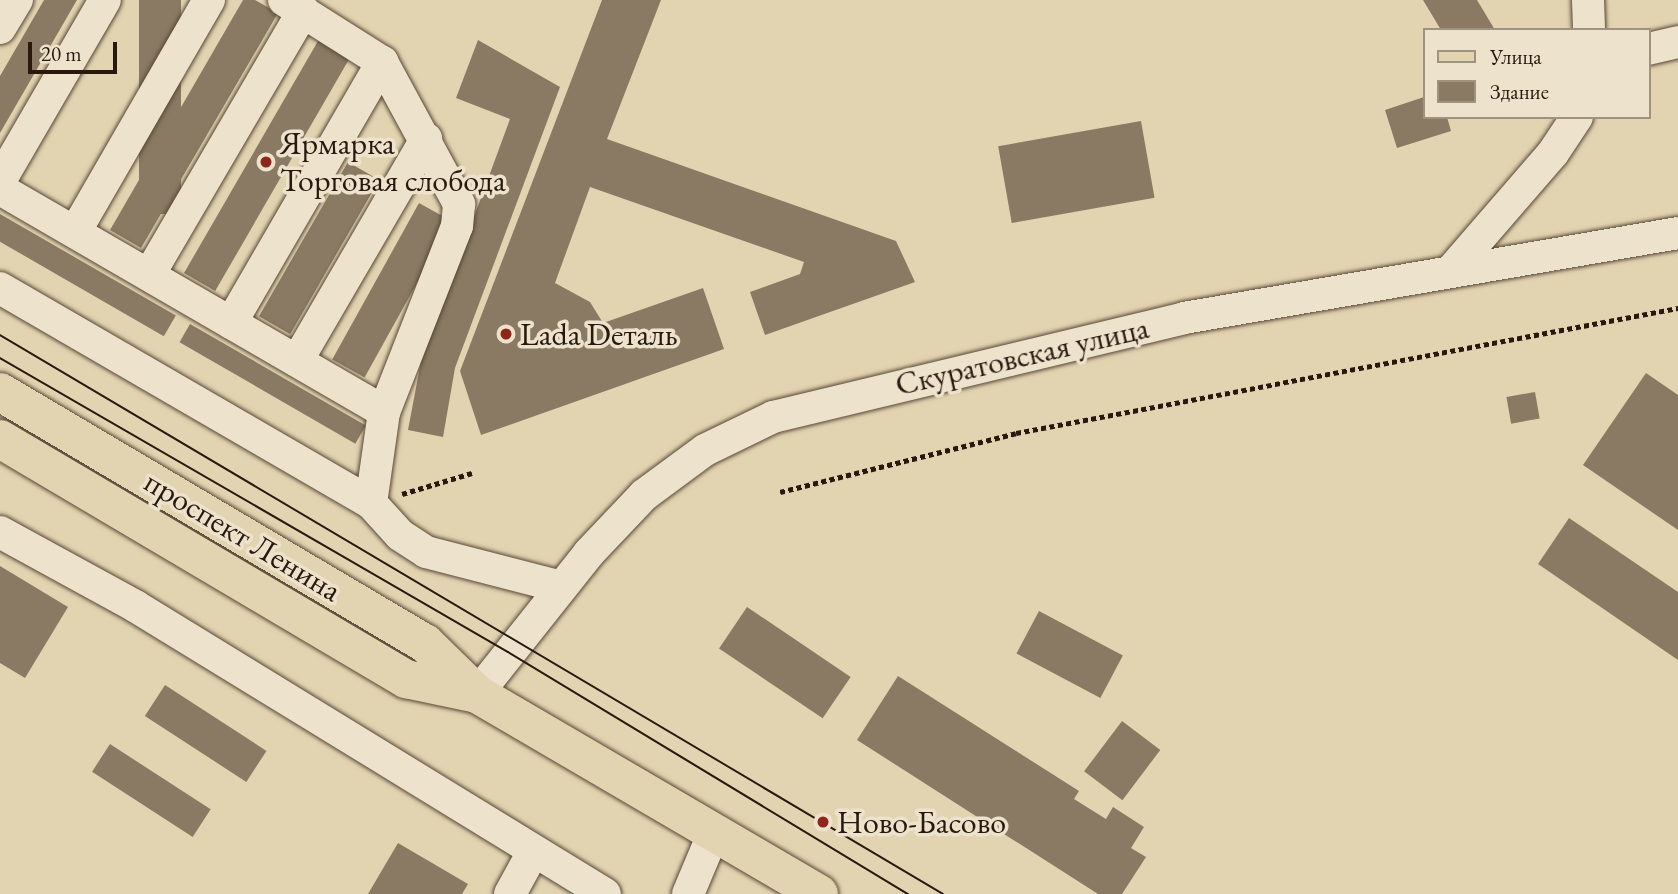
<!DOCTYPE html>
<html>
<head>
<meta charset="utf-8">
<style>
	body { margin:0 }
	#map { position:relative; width:1678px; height:894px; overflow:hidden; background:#e3d4b1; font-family:"EB Garamond",serif }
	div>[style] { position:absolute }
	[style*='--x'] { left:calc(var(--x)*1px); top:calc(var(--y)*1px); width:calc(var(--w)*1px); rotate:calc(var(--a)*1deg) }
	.building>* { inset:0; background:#8a7a63; transform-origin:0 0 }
	.path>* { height:4.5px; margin-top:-2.25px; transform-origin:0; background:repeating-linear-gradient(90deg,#29180e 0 5px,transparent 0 8.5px) }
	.roads { filter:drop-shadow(0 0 2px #584737) drop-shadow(0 0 2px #584737) }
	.minor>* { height:32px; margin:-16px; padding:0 16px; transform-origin:16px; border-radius:16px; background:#ede3cc }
	.major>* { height:38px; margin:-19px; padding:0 19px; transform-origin:19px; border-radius:19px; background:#e3d4b1 }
	.tram>* { height:2px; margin:-1px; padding:0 1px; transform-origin:1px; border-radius:1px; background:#29180e }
	.dots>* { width:19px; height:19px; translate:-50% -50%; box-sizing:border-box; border:4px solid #ede3cc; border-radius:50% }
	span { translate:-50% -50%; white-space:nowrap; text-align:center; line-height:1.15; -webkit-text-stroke:7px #ede3cc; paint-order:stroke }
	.poi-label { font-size:32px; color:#29180e }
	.left { translate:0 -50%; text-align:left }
	.street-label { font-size:32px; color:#29180e }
	.legend { position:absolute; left:1423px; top:28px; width:228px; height:91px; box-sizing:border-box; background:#ede3cc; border:2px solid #9f9280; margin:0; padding:9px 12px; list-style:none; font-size:21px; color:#29180e }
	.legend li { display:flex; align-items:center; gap:14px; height:35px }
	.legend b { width:35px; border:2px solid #9f9280 }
	.scale { position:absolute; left:28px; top:42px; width:89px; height:32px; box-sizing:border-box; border:4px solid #29180e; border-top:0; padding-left:9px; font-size:21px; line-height:24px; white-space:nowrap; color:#29180e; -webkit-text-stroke:5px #ede3cc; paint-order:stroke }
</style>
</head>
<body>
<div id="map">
	<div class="building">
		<div style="clip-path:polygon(44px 0,77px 0,0 133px,0 76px)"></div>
		<div style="left:139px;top:0;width:42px;height:214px"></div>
		<div style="clip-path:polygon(243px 0,255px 0,278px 13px,141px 248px,110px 230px)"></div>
		<div style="clip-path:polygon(602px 0,661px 0,607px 139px,896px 241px,915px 282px,765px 335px,750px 292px,800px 274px,804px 262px,590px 187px,555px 283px,590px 302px,603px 323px,703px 288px,724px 349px,481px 435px,460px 371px)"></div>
		<div style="clip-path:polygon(1423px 0,1477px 0,1495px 30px,1441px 30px)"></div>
		<div style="clip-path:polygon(478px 40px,560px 87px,455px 368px,443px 437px,408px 430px,421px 361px,510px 119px,456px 98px)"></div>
		<div style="left:318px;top:41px;width:36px;height:268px;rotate:30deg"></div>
		<div style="clip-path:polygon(1424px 97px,1424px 117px,1447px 117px,1451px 131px,1397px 148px,1385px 110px)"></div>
		<div style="left:1141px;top:121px;width:78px;height:145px;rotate:80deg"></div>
		<div style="left:348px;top:162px;width:36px;height:178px;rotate:30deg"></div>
		<div style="left:419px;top:203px;width:37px;height:179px;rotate:29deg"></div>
		<div style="left:0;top:214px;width:203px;height:24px;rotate:30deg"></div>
		<div style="left:190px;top:324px;width:203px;height:21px;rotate:30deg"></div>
		<div style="clip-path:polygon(1646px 373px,1678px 395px,1678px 530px,1583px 465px)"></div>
		<div style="left:1535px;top:392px;width:27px;height:29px;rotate:80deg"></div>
		<div style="clip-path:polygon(1569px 518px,1678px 592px,1678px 660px,1538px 564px)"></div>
		<div style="clip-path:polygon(0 566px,68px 607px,25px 678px,0 663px)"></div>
		<div style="left:747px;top:607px;width:125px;height:50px;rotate:34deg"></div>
		<div style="left:1039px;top:611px;width:95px;height:48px;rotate:28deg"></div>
		<div style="clip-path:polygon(898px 676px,1079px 791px,1074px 799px,1106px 819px,1113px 807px,1144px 827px,1131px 848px,1146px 857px,1122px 894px,1098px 894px,857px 740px)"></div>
		<div style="left:165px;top:685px;width:121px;height:37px;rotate:33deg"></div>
		<div style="left:1122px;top:721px;width:48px;height:63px;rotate:37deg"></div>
		<div style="left:110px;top:744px;width:120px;height:33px;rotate:33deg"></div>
		<div style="clip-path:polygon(398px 843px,468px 884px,462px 894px,368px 894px)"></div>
	</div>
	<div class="path">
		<div style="--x:780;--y:492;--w:243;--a:-14"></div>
		<div style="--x:1016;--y:433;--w:674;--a:-10.69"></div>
		<div style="--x:402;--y:494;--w:73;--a:-16.7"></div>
	</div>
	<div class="roads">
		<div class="minor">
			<div style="--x:284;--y:0;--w:116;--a:32.3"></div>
			<div style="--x:382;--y:62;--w:162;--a:61.5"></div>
			<div style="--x:459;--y:204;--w:22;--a:95"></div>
			<div style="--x:457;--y:226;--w:200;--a:111.4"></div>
			<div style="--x:384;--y:412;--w:92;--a:98.1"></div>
			<div style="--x:1588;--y:0;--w:30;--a:88"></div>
			<div style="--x:0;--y:28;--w:33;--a:-59"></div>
			<div style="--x:1648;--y:49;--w:31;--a:-13"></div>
			<div style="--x:0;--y:181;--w:209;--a:-59.9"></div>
			<div style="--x:0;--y:189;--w:444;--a:30.1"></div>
			<div style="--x:75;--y:232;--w:268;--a:-60"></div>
			<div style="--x:1450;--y:272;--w:157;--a:-49.1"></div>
			<div style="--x:1553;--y:153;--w:43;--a:-56.3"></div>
			<div style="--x:149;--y:275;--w:306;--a:-59.7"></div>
			<div style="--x:0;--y:288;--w:429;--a:30.1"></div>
			<div style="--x:371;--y:503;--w:43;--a:47.8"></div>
			<div style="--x:400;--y:535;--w:31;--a:33"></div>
			<div style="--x:426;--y:552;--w:139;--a:14.5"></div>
			<div style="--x:231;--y:323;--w:302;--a:-59.9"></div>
			<div style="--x:297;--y:361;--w:257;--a:-59.8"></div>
			<div style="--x:0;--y:532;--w:154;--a:28.7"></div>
			<div style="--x:135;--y:606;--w:551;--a:31.5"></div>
			<div style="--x:477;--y:694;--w:180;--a:-51.5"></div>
			<div style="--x:589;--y:553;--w:80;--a:-46.5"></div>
			<div style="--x:644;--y:495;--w:76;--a:-36.4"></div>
			<div style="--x:705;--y:450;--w:76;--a:-25.9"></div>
			<div style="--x:773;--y:417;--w:423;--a:-13.5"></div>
			<div style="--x:1184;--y:318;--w:501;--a:-9.76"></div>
			<div style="--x:510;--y:894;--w:48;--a:-61.3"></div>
			<div style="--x:688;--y:894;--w:67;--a:-67.2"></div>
		</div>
		<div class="major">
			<div style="--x:0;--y:392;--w:494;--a:30.6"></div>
			<div style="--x:425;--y:643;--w:73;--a:44.4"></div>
			<div style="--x:477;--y:694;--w:396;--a:30.3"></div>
			<div style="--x:0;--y:439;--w:472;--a:30.6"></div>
			<div style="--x:406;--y:679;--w:73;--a:11.9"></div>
		</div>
	</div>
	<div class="tram">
		<div style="--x:0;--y:335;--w:1096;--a:30.66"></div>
		<div style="--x:0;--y:358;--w:587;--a:30.06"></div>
		<div style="--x:508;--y:652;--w:468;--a:31.2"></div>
	</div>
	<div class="dots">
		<div style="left:266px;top:162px;background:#8f2418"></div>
		<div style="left:506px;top:334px;background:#8f2418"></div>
		<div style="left:823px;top:822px;background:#8f2418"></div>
	</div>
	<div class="poi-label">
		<span class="left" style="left:280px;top:162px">Ярмарка<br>Торговая слобода</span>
		<span class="left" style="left:520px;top:334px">Lada Dеталь</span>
		<span class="left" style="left:837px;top:822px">Ново-Басово</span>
	</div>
	<div class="street-label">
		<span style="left:1022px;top:356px;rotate:-13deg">Скуратовская улица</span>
		<span style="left:243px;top:536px;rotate:31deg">проспект Ленина</span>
	</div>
	<ul class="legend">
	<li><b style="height:9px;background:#e3d4b1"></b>Улица</li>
	<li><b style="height:19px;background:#8a7a63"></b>Здание</li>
	</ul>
	<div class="scale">20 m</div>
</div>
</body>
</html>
